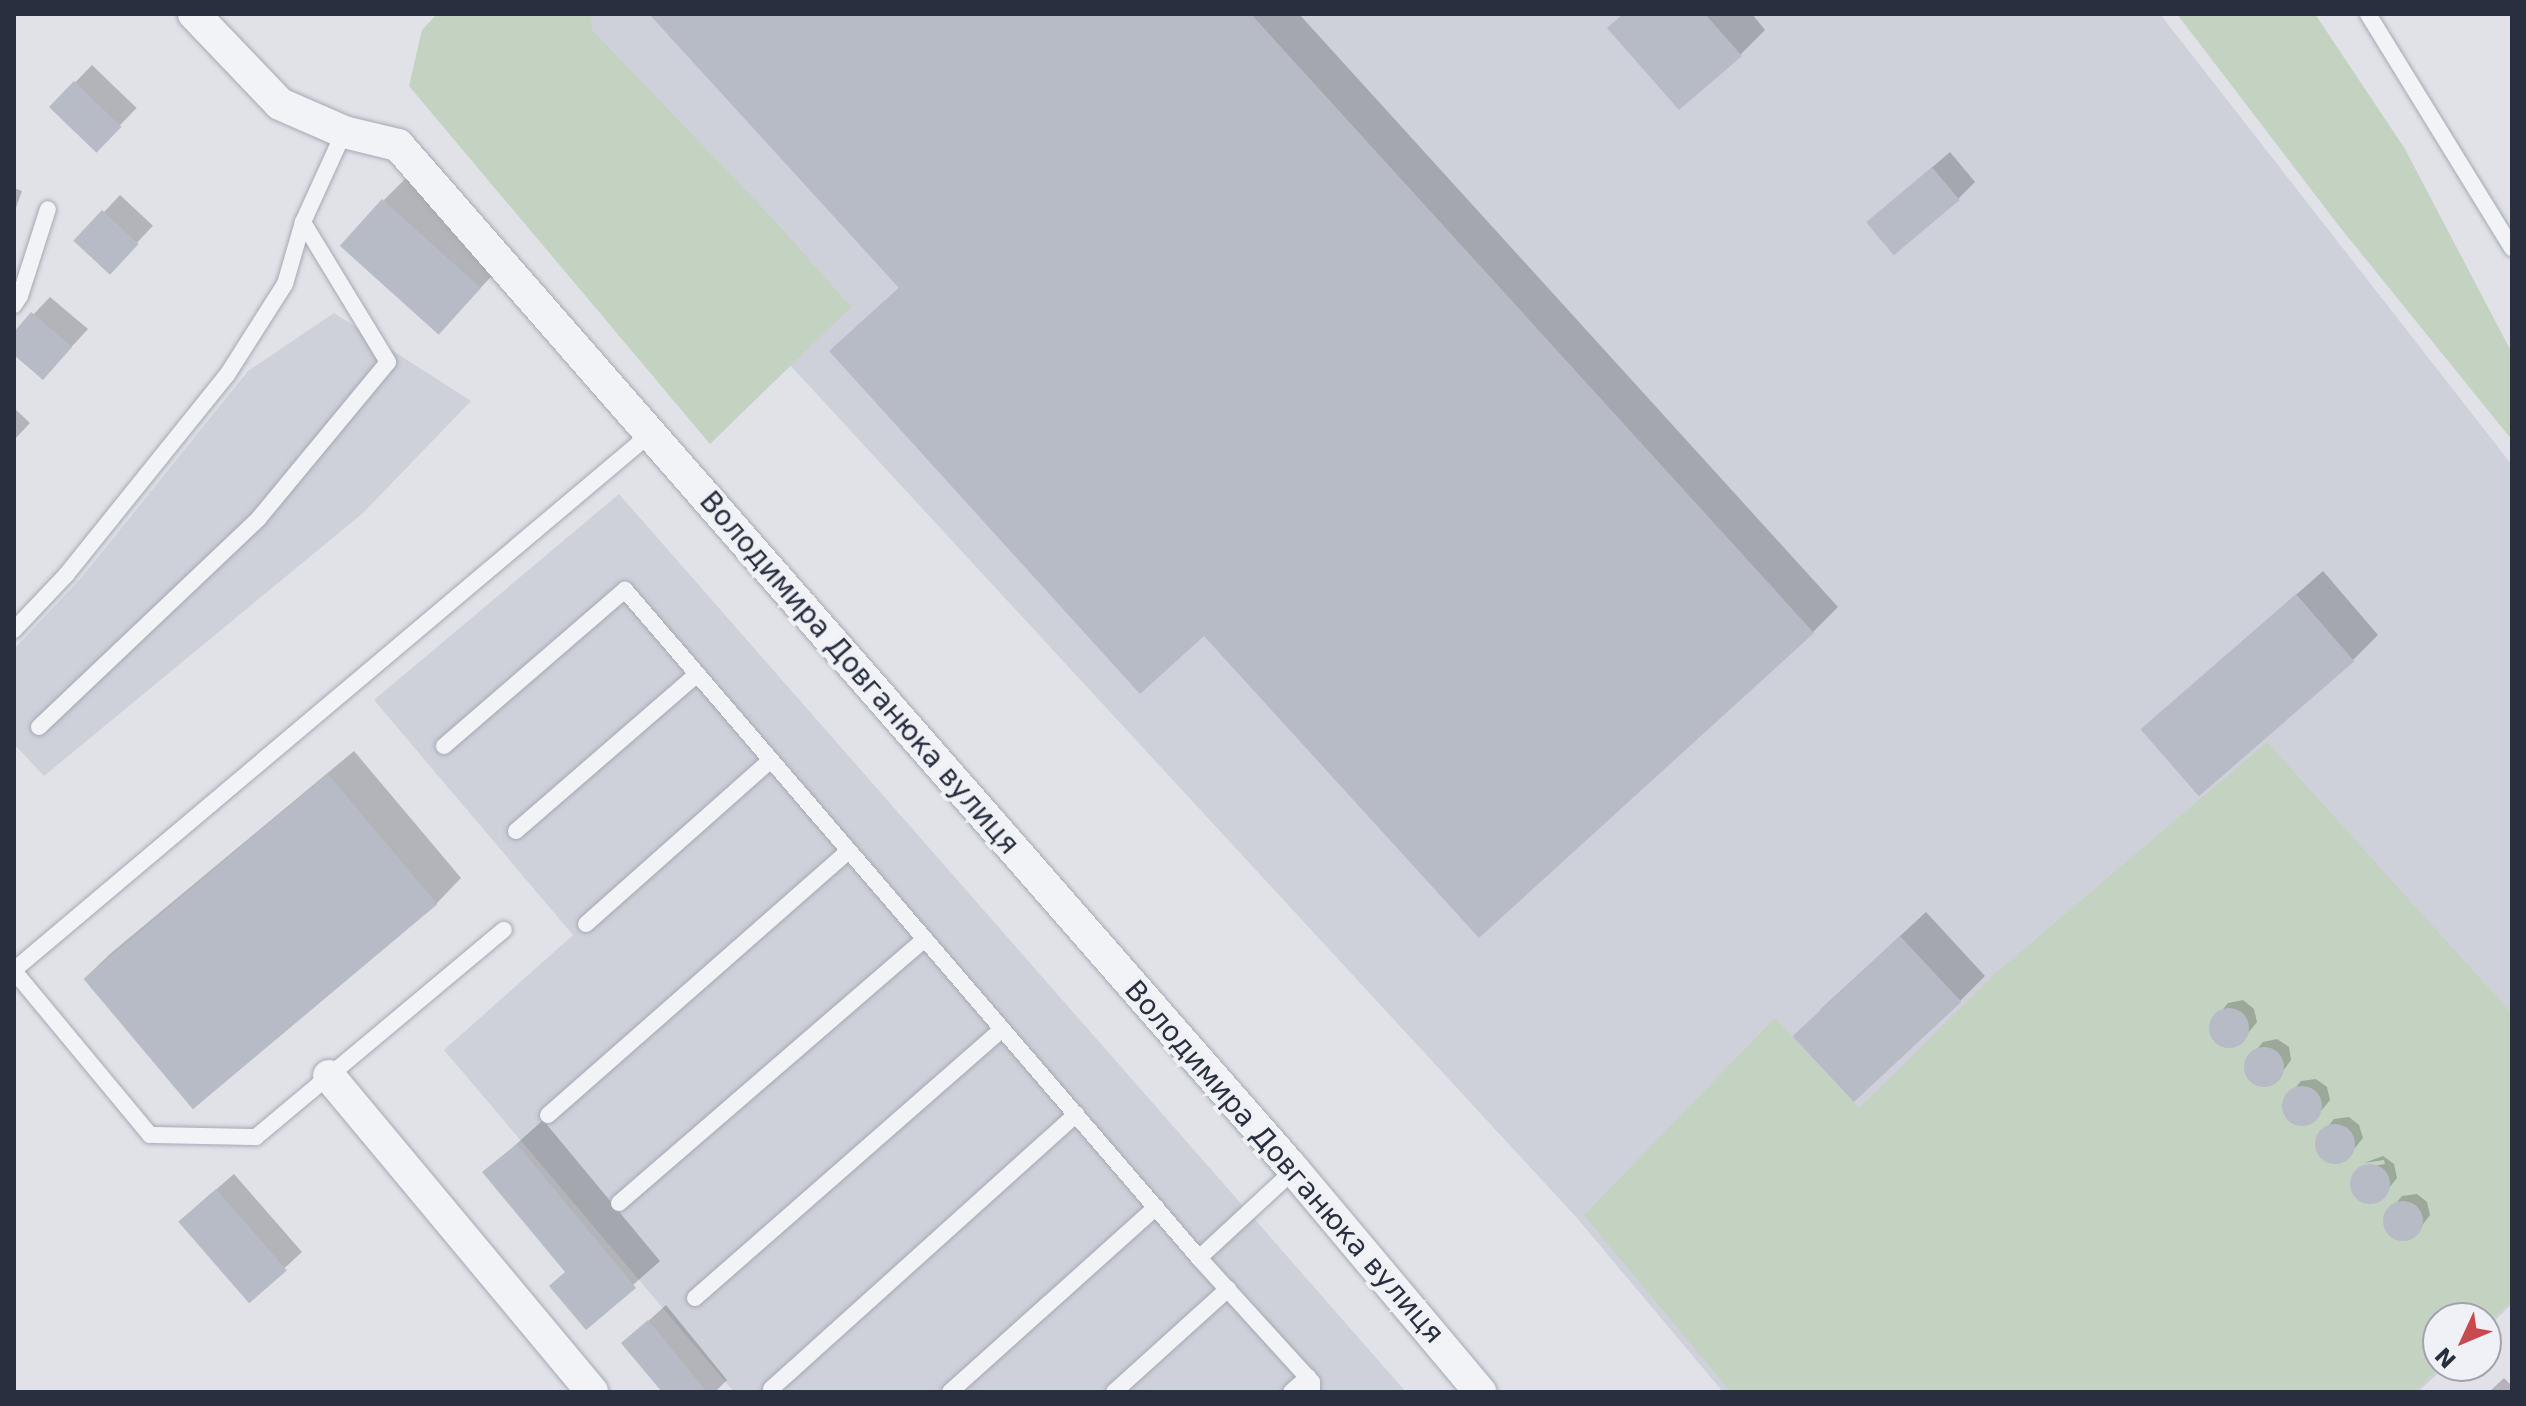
<!DOCTYPE html>
<html>
<head>
<meta charset="utf-8">
<style>
	body { margin:0 }
	#map { position:relative; width:2526px; height:1406px; overflow:hidden; background:#e0e2e8; font-family:"DejaVu Sans",sans-serif }
	div>[style] { position:absolute }
	[style*='--x'] { left:calc(var(--x)*1px); top:calc(var(--y)*1px); width:calc(var(--w)*1px); rotate:calc(var(--a)*1deg) }
	.built>* { inset:0; background:#ced1da }
	.green>* { inset:0; background:#c4d2c1 }
	.shadow>* { inset:0; background:#0003; transform-origin:0 0 }
	.building>* { inset:0; background:#b7bbc5; transform-origin:0 0 }
	.round { border-radius:50% }
	.roads { filter:drop-shadow(0 0 2px #a5a9b2) drop-shadow(0 0 2px #a5a9b2) }
	.service>* { height:16px; margin:-8px; padding:0 8px; transform-origin:8px; border-radius:8px; background:#f2f3f7 }
	.minor>* { height:32px; margin:-16px; padding:0 16px; transform-origin:16px; border-radius:16px; background:#f2f3f7 }
	span { translate:-50% -50%; white-space:nowrap; text-align:center; line-height:1.15; -webkit-text-stroke:8px #eff1f6; paint-order:stroke }
	.street-label { font-size:28px; color:#292f3f }
	.frame { position:absolute; inset:0; border:16px solid #292f3f; pointer-events:none }
	.north { position:absolute; left:2422px; top:1302px; width:80px; height:80px; box-sizing:border-box; background:#eff1f6; border:2px solid #a0a3ad; border-radius:50%; rotate:226deg; font-size:22px; font-weight:700; line-height:32px; text-align:center; color:#292f3f }
	.north::after { content:''; display:block; margin:auto; width:28px; height:36px; background:#c84a4f; clip-path:polygon(50% 0,100% 100%,50% 72%,0 100%) }
</style>
</head>
<body>
<div id="map">
	<div class="built">
		<div style="clip-path:polygon(466px 14px,2160px 14px,2512px 465px,2512px 1304px,2486px 1329px,2486px 1318px,2438px 1318px,2438px 1366px,2446px 1366px,2418px 1392px,1723px 1392px,1577px 1218px)"></div>
		<div style="clip-path:polygon(334px 313px,471px 401px,363px 513px,44px 776px,14px 744px,14px 649px,82px 577px,248px 371px)"></div>
		<div style="clip-path:polygon(619px 494px,1406px 1392px,734px 1392px,444px 1050px,573px 935px,374px 700px)"></div>
	</div>
	<div class="green">
		<div style="clip-path:polygon(437px 14px,591px 14px,592px 30px,776px 222px,851px 307px,710px 444px,409px 86px,422px 30px)"></div>
		<div style="clip-path:polygon(2177px 14px,2315px 14px,2405px 149px,2512px 353px,2512px 440px,2339px 226px)"></div>
		<div style="clip-path:polygon(2267px 742px,2512px 1014px,2512px 1301px,2486px 1326px,2486px 1318px,2438px 1318px,2438px 1366px,2442px 1366px,2414px 1392px,1731px 1392px,1584px 1215px,1775px 1018px,1859px 1108px,1997px 972px)"></div>
	</div>
	<div class="shadow">
		<div style="clip-path:polygon(652px 14px,1299px 14px,1838px 607px,1813px 632px,1204px 633px,857px 326px,900px 287px)"></div>
		<div style="clip-path:polygon(1624px 14px,1752px 14px,1765px 30px,1740px 55px)"></div>
		<div style="left:92px;top:65px;width:62px;height:58px;rotate:44deg"></div>
		<div style="clip-path:polygon(1950px 152px,1975px 182px,1958px 199px,1886px 207px)"></div>
		<div style="clip-path:polygon(409px 175px,505px 262px,439px 332px,384px 200px)"></div>
		<div style="clip-path:polygon(14px 188px,22px 191px,14px 213px)"></div>
		<div style="left:120px;top:195px;width:45px;height:63px;rotate:43deg"></div>
		<div style="clip-path:polygon(50px 297px,88px 329px,43px 378px,14px 352px,14px 335px)"></div>
		<div style="clip-path:polygon(14px 408px,30px 423px,14px 440px)"></div>
		<div style="clip-path:polygon(2323px 571px,2378px 635px,2353px 660px,2144px 730px)"></div>
		<div style="clip-path:polygon(354px 751px,461px 878px,436px 904px,193px 1106px,85px 978px,111px 953px)"></div>
		<div style="clip-path:polygon(1926px 912px,1985px 976px,1960px 1001px,1820px 1010px)"></div>
		<div style="clip-path:polygon(2243px 1000px,2254px 1009px,2257px 1022px,2240px 1043px,2226px 1046px,2214px 1038px,2211px 1024px,2228px 1003px)"></div>
		<div style="clip-path:polygon(2277px 1039px,2289px 1047px,2291px 1060px,2275px 1082px,2260px 1085px,2248px 1077px,2245px 1063px,2263px 1042px)"></div>
		<div style="clip-path:polygon(2316px 1079px,2327px 1087px,2330px 1100px,2313px 1121px,2298px 1124px,2287px 1116px,2284px 1102px,2301px 1081px)"></div>
		<div style="clip-path:polygon(2349px 1117px,2359px 1125px,2363px 1138px,2346px 1159px,2332px 1162px,2320px 1154px,2317px 1140px,2334px 1119px)"></div>
		<div style="clip-path:polygon(543px 1120px,660px 1261px,586px 1327px,566px 1271px,485px 1172px)"></div>
		<div style="clip-path:polygon(2383px 1156px,2394px 1164px,2397px 1178px,2380px 1199px,2366px 1202px,2354px 1194px,2351px 1180px,2360px 1168px,2385px 1164px,2384px 1160px,2364px 1163px)"></div>
		<div style="clip-path:polygon(234px 1174px,302px 1252px,249px 1301px,198px 1205px)"></div>
		<div style="clip-path:polygon(2417px 1194px,2427px 1202px,2430px 1215px,2414px 1236px,2399px 1239px,2388px 1231px,2385px 1217px,2402px 1196px)"></div>
		<div style="clip-path:polygon(666px 1305px,727px 1380px,715px 1392px,664px 1392px,624px 1343px)"></div>
		<div style="clip-path:polygon(2504px 1378px,2512px 1386px,2512px 1392px,2489px 1392px)"></div>
	</div>
	<div class="building">
		<div style="clip-path:polygon(649px 14px,1251px 14px,1814px 633px,1479px 938px,1204px 636px,1140px 694px,829px 351px,899px 288px)"></div>
		<div style="clip-path:polygon(1623px 14px,1705px 14px,1742px 56px,1679px 110px,1607px 28px)"></div>
		<div style="left:74px;top:81px;width:66px;height:36px;rotate:44deg"></div>
		<div style="left:1932px;top:167px;width:43px;height:86px;rotate:50deg"></div>
		<div style="left:382px;top:199px;width:133px;height:63px;rotate:42deg"></div>
		<div style="left:102px;top:210px;width:50px;height:42px;rotate:43deg"></div>
		<div style="clip-path:polygon(31px 312px,72px 347px,43px 380px,14px 355px,14px 332px)"></div>
		<div style="left:2296px;top:594px;width:89px;height:206px;rotate:49deg"></div>
		<div style="left:328px;top:774px;width:170px;height:319px;rotate:50deg"></div>
		<div style="left:1900px;top:936px;width:90px;height:147px;rotate:47deg"></div>
		<div class="round" style="left:2209px;top:1008px;width:40px;height:40px"></div>
		<div class="round" style="left:2244px;top:1047px;width:40px;height:40px"></div>
		<div class="round" style="left:2282px;top:1086px;width:40px;height:40px"></div>
		<div class="round" style="left:2315px;top:1124px;width:40px;height:40px"></div>
		<div style="clip-path:polygon(517px 1144px,636px 1288px,586px 1330px,549px 1286px,565px 1272px,482px 1172px)"></div>
		<div class="round" style="left:2350px;top:1164px;width:40px;height:40px"></div>
		<div style="left:216px;top:1189px;width:108px;height:50px;rotate:49deg"></div>
		<div class="round" style="left:2383px;top:1201px;width:40px;height:40px"></div>
		<div style="clip-path:polygon(648px 1320px,707px 1392px,662px 1392px,621px 1343px)"></div>
	</div>
	<div class="roads">
		<div class="service">
			<div style="--x:2368;--y:14;--w:275;--a:58.4"></div>
			<div style="--x:14;--y:305;--w:11;--a:-56"></div>
			<div style="--x:20;--y:296;--w:91;--a:-72.2"></div>
			<div style="--x:14;--y:630;--w:76;--a:-46.6"></div>
			<div style="--x:66;--y:575;--w:257;--a:-51.2"></div>
			<div style="--x:227;--y:375;--w:108;--a:-57.5"></div>
			<div style="--x:285;--y:284;--w:65;--a:-73.8"></div>
			<div style="--x:303;--y:222;--w:99;--a:-65.5"></div>
			<div style="--x:39;--y:727;--w:303;--a:-43.5"></div>
			<div style="--x:259;--y:518;--w:202;--a:-50.4"></div>
			<div style="--x:388;--y:362;--w:164;--a:-121.3"></div>
			<div style="--x:444;--y:746;--w:239;--a:-40.8"></div>
			<div style="--x:625;--y:590;--w:881;--a:49.33"></div>
			<div style="--x:1199;--y:1258;--w:129;--a:-42.8"></div>
			<div style="--x:516;--y:831;--w:240;--a:-40.9"></div>
			<div style="--x:586;--y:924;--w:247;--a:-41.6"></div>
			<div style="--x:14;--y:970;--w:832;--a:-40.12"></div>
			<div style="--x:14;--y:971;--w:213;--a:50.3"></div>
			<div style="--x:150;--y:1135;--w:106;--a:1.1"></div>
			<div style="--x:256;--y:1137;--w:323;--a:-39.9"></div>
			<div style="--x:548;--y:1115;--w:400;--a:-41.3"></div>
			<div style="--x:619;--y:1203;--w:404;--a:-40.8"></div>
			<div style="--x:1199;--y:1258;--w:168;--a:47.7"></div>
			<div style="--x:1312;--y:1382;--w:10;--a:90"></div>
			<div style="--x:695;--y:1298;--w:408;--a:-41.2"></div>
			<div style="--x:771;--y:1389;--w:411;--a:-42"></div>
			<div style="--x:950;--y:1392;--w:277;--a:-41.9"></div>
			<div style="--x:1114;--y:1392;--w:154;--a:-42.1"></div>
			<div style="--x:1291;--y:1392;--w:23;--a:-41"></div>
		</div>
		<div class="minor">
			<div style="--x:194;--y:14;--w:124;--a:46.3"></div>
			<div style="--x:280;--y:104;--w:70;--a:23.6"></div>
			<div style="--x:344;--y:132;--w:56;--a:13.5"></div>
			<div style="--x:398;--y:145;--w:1361;--a:48.84"></div>
			<div style="--x:1294;--y:1170;--w:290;--a:50"></div>
			<div style="--x:329;--y:1076;--w:411;--a:50.2"></div>
		</div>
	</div>
	<div class="street-label">
		<span style="left:859px;top:673px;rotate:49deg">Володимира Довганюка вулиця</span>
		<span style="left:1284px;top:1162px;rotate:49deg">Володимира Довганюка вулиця</span>
	</div>
	<div class="frame"></div>
	<div class="north">N</div>
</div>
</body>
</html>
